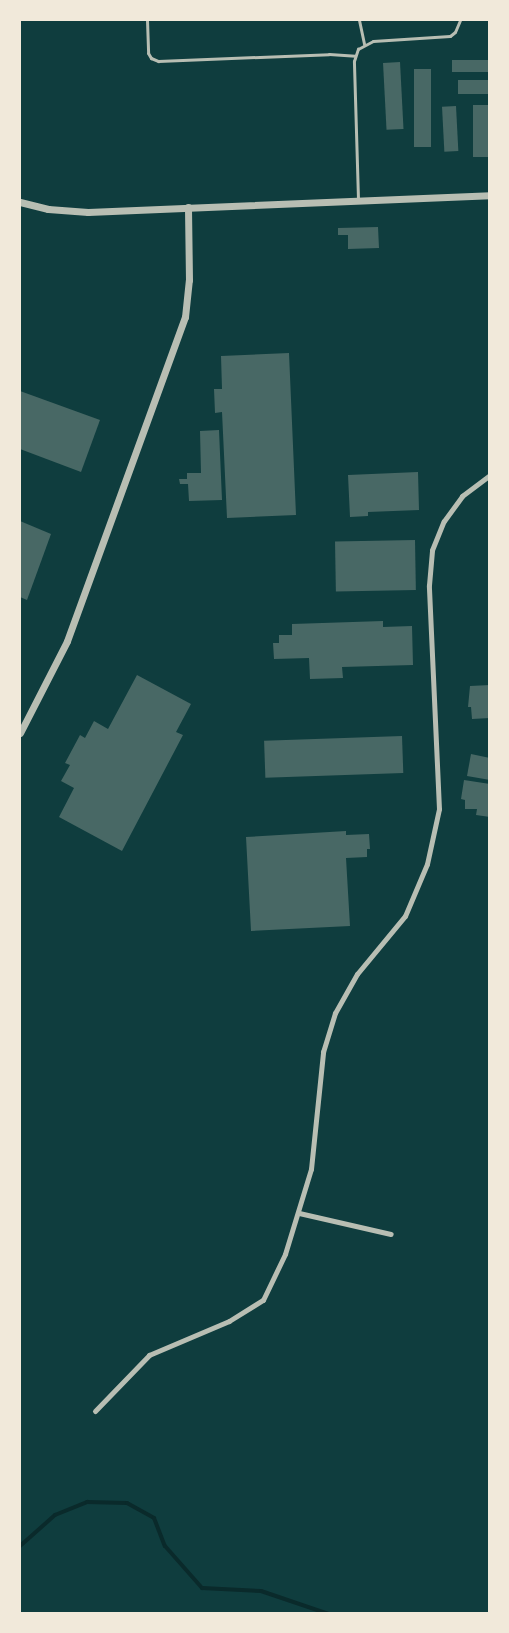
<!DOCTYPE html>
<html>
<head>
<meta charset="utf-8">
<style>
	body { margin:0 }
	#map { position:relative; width:509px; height:1633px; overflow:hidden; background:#0f3d3e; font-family:"Golos Text",sans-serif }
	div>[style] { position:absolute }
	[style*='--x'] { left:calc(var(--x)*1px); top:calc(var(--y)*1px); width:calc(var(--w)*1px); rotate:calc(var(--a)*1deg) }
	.stream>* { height:4px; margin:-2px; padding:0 2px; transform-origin:2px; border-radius:2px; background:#0a2a2b }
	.building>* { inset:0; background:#486865; transform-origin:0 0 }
	.service>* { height:3px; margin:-1.5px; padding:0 1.5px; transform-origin:1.5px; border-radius:1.5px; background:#b8beb3 }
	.minor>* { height:5px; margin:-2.5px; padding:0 2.5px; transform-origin:2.5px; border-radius:2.5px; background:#b8beb3 }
	.tertiary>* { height:7px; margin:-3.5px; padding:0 3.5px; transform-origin:3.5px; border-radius:3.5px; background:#b8beb3 }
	span { translate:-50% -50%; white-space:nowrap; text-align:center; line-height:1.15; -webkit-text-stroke:4.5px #f1e9da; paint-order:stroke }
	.frame { position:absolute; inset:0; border:21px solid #f1e9da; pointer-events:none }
</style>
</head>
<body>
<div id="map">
	<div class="stream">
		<div style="--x:20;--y:1546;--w:47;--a:-41.5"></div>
		<div style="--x:55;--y:1515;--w:35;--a:-22"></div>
		<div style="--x:87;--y:1502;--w:40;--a:1.4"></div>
		<div style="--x:127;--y:1503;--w:31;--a:29"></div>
		<div style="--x:154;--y:1518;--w:30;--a:69"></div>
		<div style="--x:165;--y:1546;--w:56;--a:48.6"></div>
		<div style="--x:202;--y:1588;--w:59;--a:2.9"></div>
		<div style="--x:261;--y:1591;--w:72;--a:18.7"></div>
	</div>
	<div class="building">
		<div style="left:490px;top:60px;width:12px;height:38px;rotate:90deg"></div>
		<div style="left:400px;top:62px;width:67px;height:17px;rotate:87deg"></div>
		<div style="left:414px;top:69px;width:17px;height:78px"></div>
		<div style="left:490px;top:80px;width:14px;height:32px;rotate:90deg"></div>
		<div style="left:490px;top:105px;width:52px;height:17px;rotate:90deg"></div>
		<div style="left:456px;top:106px;width:45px;height:14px;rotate:87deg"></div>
		<div style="clip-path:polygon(378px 227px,379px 248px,348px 249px,348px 235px,338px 235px,338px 228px)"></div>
		<div style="clip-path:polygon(289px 353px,296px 515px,227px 518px,222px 412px,215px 413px,214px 389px,222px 389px,221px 356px)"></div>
		<div style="clip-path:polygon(20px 391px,100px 420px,81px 472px,20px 449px)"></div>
		<div style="clip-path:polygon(219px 430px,222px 500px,189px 501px,188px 484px,180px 484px,179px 479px,187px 479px,187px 473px,201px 473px,200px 431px)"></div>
		<div style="clip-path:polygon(418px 472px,419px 510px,368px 512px,368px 516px,350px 517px,348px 475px)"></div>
		<div style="clip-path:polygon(20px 521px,51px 534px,27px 600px,20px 597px)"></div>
		<div style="left:415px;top:540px;width:50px;height:80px;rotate:89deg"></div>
		<div style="clip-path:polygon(383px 621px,383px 627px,412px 626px,413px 665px,342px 667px,343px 678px,310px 679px,309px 658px,274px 659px,273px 643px,279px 643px,279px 635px,292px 635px,292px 624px)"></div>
		<div style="clip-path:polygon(137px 675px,191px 704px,176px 732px,183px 735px,122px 851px,59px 817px,74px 788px,61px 781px,70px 765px,65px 763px,80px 735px,85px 738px,94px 721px,108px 729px)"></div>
		<div style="clip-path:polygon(490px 685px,490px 718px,472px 719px,471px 707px,468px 707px,470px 686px)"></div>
		<div style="left:402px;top:736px;width:37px;height:138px;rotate:88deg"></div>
		<div style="clip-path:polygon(471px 754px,490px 758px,490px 780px,467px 776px)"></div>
		<div style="clip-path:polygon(464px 780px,490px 784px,490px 817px,476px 815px,477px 809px,465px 809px,465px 800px,461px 799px)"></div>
		<div style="clip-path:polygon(346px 831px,346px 835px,369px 834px,370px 849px,367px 849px,367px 857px,346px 858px,350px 926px,251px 931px,246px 837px)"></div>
	</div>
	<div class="service">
		<div style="--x:147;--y:20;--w:33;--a:88"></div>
		<div style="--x:148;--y:53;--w:6;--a:59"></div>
		<div style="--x:151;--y:58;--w:8;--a:23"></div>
		<div style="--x:158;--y:61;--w:171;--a:-2.3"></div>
		<div style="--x:329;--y:54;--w:26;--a:4"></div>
		<div style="--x:359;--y:20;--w:25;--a:78"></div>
		<div style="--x:358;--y:199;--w:138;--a:-91.7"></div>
		<div style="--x:354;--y:61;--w:13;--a:-72"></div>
		<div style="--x:358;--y:49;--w:17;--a:-28"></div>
		<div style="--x:373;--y:41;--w:77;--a:-3.7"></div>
		<div style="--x:450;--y:36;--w:6;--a:-39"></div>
		<div style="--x:455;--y:32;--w:13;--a:-67"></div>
	</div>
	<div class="minor">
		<div style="--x:299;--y:1213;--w:94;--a:12.9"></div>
		<div style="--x:95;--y:1411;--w:78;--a:-46"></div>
		<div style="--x:149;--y:1355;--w:87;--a:-23"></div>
		<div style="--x:229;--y:1321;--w:40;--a:-32"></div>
		<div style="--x:263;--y:1300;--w:51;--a:-64.4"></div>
		<div style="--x:285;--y:1254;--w:89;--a:-73"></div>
		<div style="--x:311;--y:1169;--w:118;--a:-84.1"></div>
		<div style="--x:323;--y:1052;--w:41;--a:-72.9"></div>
		<div style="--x:335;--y:1013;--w:45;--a:-60.6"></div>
		<div style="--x:357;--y:974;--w:75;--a:-50.4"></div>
		<div style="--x:405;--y:916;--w:56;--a:-67.1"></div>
		<div style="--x:427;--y:864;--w:56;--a:-77.7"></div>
		<div style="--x:439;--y:809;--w:224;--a:-92.6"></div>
		<div style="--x:429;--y:585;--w:35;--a:-85"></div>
		<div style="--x:432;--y:550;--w:31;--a:-68"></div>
		<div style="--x:444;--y:521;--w:31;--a:-54"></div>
		<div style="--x:462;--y:496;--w:35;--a:-37"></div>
	</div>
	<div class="tertiary">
		<div style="--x:20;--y:202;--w:29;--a:14"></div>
		<div style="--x:48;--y:209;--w:40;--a:4.3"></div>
		<div style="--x:88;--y:212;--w:402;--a:-2.4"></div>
		<div style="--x:20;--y:733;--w:103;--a:-62.9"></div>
		<div style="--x:67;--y:641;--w:345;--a:-70"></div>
		<div style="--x:185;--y:317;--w:37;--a:-84"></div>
		<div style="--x:189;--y:280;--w:73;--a:-90.8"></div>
	</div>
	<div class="frame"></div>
</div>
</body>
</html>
